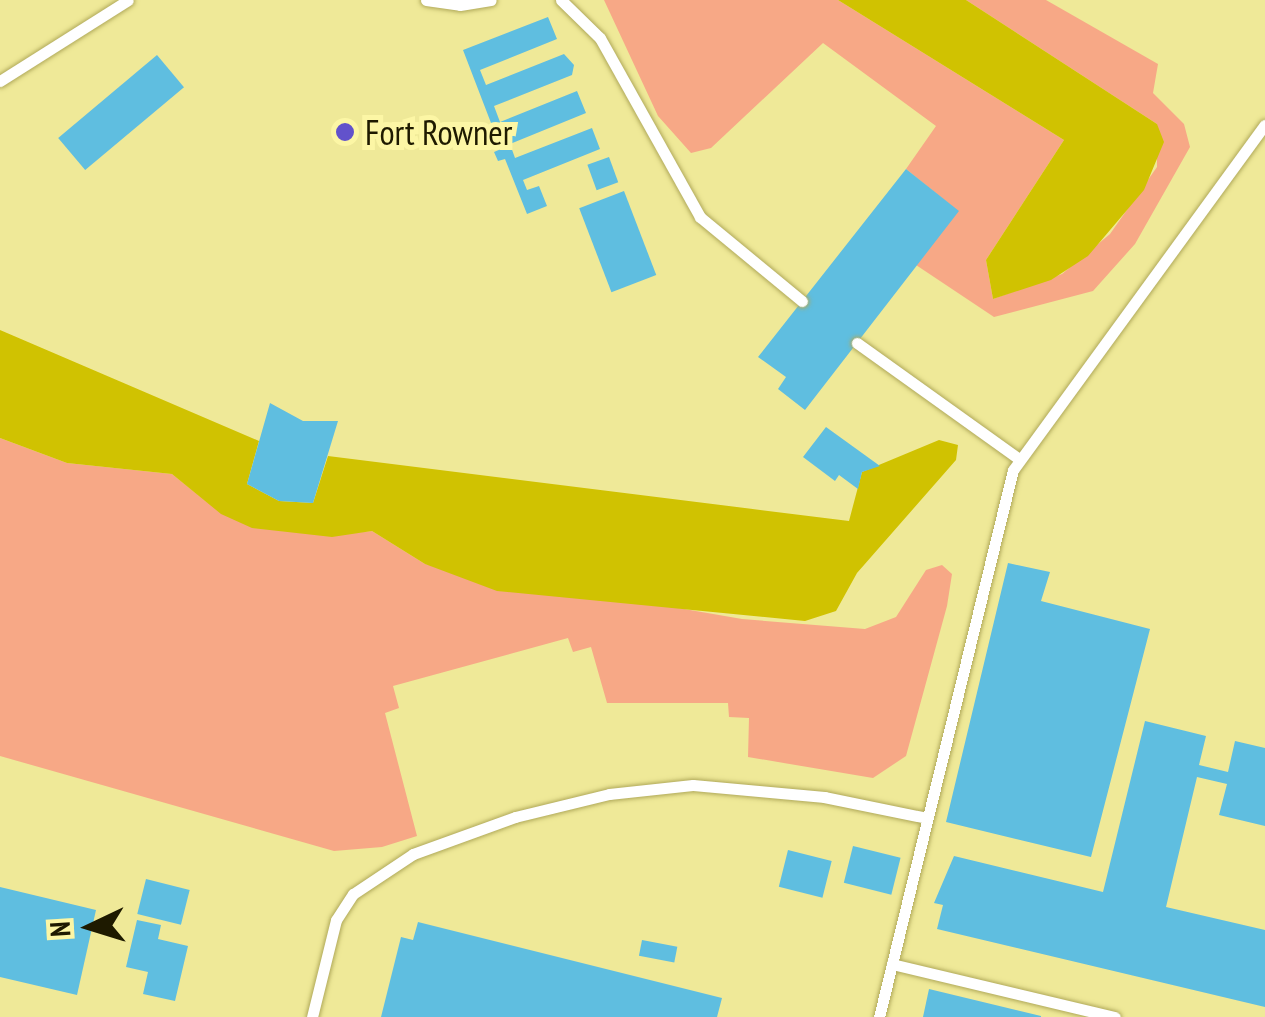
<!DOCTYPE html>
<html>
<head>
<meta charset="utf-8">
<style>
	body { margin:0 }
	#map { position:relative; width:1265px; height:1017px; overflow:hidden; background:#efe998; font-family:"PT Sans Narrow",sans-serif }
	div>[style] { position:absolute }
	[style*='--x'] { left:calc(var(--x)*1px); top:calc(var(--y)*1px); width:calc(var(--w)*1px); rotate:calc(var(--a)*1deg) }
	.green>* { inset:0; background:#f7a886 }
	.water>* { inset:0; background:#d0c201 }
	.building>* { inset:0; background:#5fbee0; transform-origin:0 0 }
	.roads { filter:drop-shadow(0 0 2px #b0a95a) drop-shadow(0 0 2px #b0a95a) }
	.lane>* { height:11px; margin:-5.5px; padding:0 5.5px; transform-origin:5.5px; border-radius:5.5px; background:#fff }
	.dots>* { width:28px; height:28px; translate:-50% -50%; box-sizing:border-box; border:5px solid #fcf6a5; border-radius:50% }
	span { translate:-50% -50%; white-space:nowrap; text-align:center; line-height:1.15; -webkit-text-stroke:10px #fcf6a5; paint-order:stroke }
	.poi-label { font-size:35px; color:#1e1a00 }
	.left { translate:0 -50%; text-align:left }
	.north { position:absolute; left:40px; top:877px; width:100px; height:100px; -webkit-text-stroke:8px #fcf6a5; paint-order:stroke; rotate:266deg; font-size:28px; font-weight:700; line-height:40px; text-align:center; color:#1e1a00 }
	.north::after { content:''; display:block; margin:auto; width:35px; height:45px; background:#1e1a00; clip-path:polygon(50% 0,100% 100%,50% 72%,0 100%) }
</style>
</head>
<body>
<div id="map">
	<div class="green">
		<div style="clip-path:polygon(604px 0,838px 0,1064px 140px,986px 260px,993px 299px,1062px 274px,1110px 234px,1157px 167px,1157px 124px,966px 0,1046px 0,1158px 64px,1153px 93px,1184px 124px,1190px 147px,1135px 244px,1093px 291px,994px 317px,916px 265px,958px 211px,906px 169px,936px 126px,823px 43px,711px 148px,691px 153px,658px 116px)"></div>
		<div style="clip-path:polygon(0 438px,67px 463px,172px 474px,208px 503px,352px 533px,372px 531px,425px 564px,742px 619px,865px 629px,896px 617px,926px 570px,942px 565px,952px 574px,947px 606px,906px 756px,873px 778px,748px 757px,749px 718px,729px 717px,728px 703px,607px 703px,591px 647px,573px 652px,568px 638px,393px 686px,399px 708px,385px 713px,417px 836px,382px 847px,334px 851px,0 756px)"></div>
	</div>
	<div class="water">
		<div style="clip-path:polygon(838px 0,966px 0,1157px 124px,1164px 142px,1144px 190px,1088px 256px,1051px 280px,993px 299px,986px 260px,1064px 140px)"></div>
		<div style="clip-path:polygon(0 330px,259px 441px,247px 484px,279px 501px,313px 503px,328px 456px,849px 521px,862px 472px,939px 440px,958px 445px,956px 460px,857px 573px,836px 611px,805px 621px,497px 591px,425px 564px,372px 531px,332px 537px,252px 528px,221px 514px,172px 474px,67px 463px,0 438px)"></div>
	</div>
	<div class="building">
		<div style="clip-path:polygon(548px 17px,557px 39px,480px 70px,486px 85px,564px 54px,574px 65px,572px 75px,494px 106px,500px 122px,577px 91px,586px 113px,510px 144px,515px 158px,592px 128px,600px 149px,523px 180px,527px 190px,539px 186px,547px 206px,527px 214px,505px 159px,498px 161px,494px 152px,501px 149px,463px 50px)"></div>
		<div style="left:157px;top:55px;width:42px;height:129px;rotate:50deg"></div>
		<div style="left:609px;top:157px;width:27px;height:23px;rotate:70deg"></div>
		<div style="clip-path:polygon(906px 169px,959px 211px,805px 410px,778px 389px,786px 377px,758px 357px)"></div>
		<div style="left:624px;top:191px;width:90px;height:48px;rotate:69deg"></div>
		<div style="clip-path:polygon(270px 403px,303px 421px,338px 421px,313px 503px,279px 501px,247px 484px)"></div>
		<div style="clip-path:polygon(826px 427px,880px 466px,862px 472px,858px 489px,839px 475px,835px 481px,803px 457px)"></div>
		<div style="clip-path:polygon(1008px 563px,1050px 572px,1041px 601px,1150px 629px,1091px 857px,946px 822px)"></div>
		<div style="clip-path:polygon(1145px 721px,1206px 736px,1199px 765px,1228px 772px,1235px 741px,1265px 748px,1265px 826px,1219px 815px,1227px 784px,1197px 777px,1166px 907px,1265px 930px,1265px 1007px,937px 929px,943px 905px,934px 903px,954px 856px,1103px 892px)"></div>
		<div style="left:853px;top:846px;width:49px;height:38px;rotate:14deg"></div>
		<div style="left:788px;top:850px;width:45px;height:38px;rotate:14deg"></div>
		<div style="left:146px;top:879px;width:45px;height:36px;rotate:14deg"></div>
		<div style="clip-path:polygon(0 887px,96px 910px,77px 995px,0 977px)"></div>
		<div style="clip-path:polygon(137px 920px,161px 925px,158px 939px,188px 946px,175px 1001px,143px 994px,148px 972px,126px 967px)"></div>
		<div style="clip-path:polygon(418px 922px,722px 998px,717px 1017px,381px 1017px,401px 937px,413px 940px)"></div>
		<div style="left:642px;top:940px;width:36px;height:16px;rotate:11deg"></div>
		<div style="clip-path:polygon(929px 989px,1041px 1016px,1041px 1017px,923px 1017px)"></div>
	</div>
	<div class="roads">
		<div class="lane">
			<div style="--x:426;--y:0;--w:34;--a:8"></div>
			<div style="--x:460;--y:5;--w:31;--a:-9"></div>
			<div style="--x:561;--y:0;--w:54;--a:44.3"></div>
			<div style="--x:600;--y:38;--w:205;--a:60.8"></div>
			<div style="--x:700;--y:217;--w:132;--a:39.5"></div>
			<div style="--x:0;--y:81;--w:151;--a:-32.3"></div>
			<div style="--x:857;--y:343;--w:199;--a:35.6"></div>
			<div style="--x:892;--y:964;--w:229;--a:13.4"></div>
			<div style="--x:312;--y:1017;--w:100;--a:-76.1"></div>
			<div style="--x:336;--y:920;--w:31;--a:-57"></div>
			<div style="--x:353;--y:894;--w:72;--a:-33.7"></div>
			<div style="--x:413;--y:854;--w:109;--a:-19.9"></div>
			<div style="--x:515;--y:817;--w:97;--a:-13.7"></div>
			<div style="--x:609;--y:794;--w:84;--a:-6.1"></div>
			<div style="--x:693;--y:785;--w:132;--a:5.2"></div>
			<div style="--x:824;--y:797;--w:105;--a:11.5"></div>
			<div style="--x:879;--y:1017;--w:563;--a:-76.24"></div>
			<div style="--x:1013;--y:470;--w:427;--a:-53.9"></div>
		</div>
	</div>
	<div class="dots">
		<div style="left:345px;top:132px;background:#6252cb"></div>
	</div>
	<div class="poi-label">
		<span class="left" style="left:365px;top:132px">Fort Rowner</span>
	</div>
	<div class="north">N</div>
</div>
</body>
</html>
